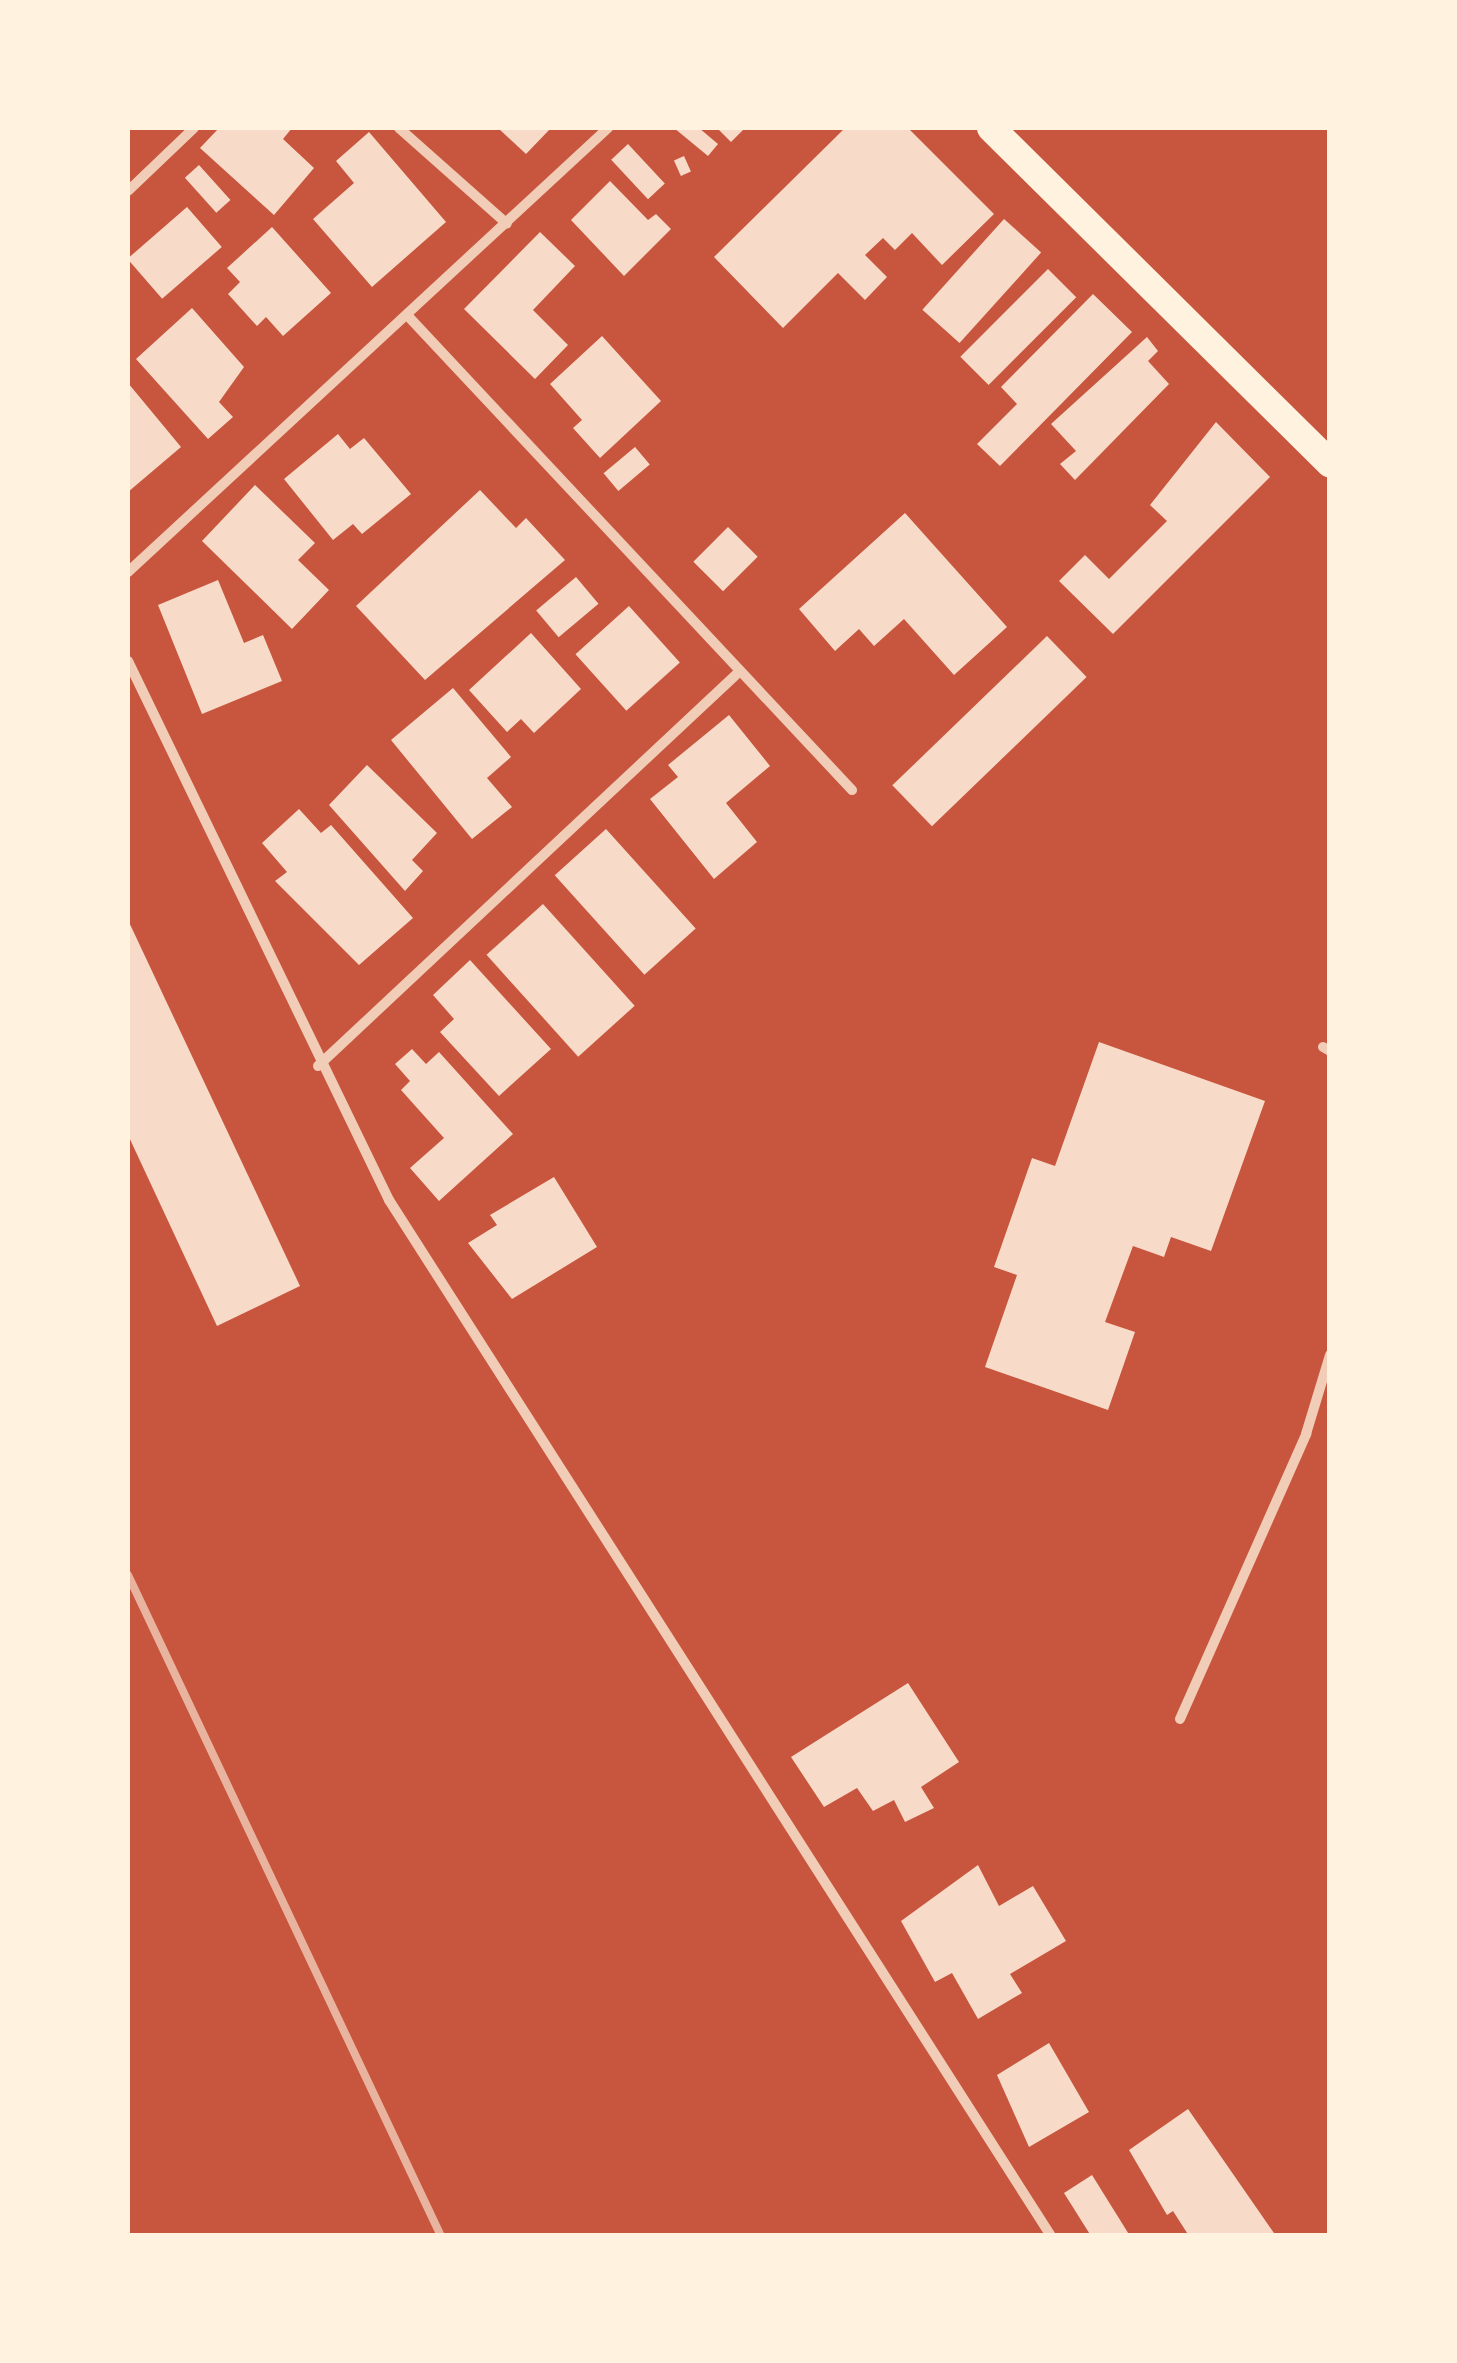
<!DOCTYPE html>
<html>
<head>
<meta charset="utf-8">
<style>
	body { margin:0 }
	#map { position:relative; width:1457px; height:2363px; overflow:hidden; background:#c8553d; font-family:Inter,sans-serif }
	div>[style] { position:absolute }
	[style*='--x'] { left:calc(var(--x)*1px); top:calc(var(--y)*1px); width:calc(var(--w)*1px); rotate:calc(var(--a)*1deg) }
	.building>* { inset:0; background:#f7dbc8; transform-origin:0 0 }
	.minor>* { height:10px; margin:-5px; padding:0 5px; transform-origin:5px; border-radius:5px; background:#f1ccb7 }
	.trunk>* { height:28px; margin:-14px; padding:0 14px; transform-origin:14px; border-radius:14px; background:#fff3e0 }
	.rail>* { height:8px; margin:-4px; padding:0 4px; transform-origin:4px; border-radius:4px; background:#e9b49f }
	span { translate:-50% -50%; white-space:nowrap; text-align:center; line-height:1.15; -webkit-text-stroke:10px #fff3e0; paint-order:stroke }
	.frame { position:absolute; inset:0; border:130px solid #fff3e0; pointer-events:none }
</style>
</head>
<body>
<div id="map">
	<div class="building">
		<div style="clip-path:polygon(219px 128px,292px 128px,283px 139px,314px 168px,274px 215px,200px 148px)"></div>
		<div style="clip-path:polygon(498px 128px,551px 128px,526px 154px)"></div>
		<div style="clip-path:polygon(674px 128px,699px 128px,718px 144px,708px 156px)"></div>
		<div style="clip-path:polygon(717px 128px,745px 128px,731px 142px)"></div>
		<div style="clip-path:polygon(845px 128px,908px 128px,994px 214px,942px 265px,912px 233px,895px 250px,883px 238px,865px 255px,887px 277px,865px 300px,838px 273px,783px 328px,714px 257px)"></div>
		<div style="clip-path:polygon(369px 132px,446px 222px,372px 287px,313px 219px,354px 183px,336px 161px)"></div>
		<div style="left:628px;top:144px;width:54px;height:23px;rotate:47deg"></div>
		<div style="left:684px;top:156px;width:17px;height:11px;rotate:66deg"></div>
		<div style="left:199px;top:165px;width:47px;height:19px;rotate:48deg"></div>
		<div style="clip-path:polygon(610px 181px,648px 220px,656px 214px,671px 229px,624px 276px,571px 220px)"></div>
		<div style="left:187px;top:207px;width:53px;height:79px;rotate:49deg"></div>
		<div style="left:1004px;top:219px;width:50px;height:122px;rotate:42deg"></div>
		<div style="clip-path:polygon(272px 227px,331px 293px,283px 336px,266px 317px,257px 326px,228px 294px,240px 282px,227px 268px)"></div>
		<div style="clip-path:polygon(540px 232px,575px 266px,533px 310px,568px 345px,535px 379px,464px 309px)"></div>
		<div style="left:1048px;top:269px;width:40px;height:124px;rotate:45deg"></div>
		<div style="clip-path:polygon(1093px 294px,1132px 332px,1000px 466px,977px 444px,1017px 404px,1001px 387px)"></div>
		<div style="clip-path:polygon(192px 308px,244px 367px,219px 402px,233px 417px,208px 439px,136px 359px)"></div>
		<div style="clip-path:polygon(602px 336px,661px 401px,600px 458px,573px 428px,582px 420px,550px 384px)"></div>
		<div style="clip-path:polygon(1147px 337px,1158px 351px,1148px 361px,1169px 384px,1075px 480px,1060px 464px,1076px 451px,1051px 424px)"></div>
		<div style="clip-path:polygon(128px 383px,181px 447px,128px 492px)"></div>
		<div style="clip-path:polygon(1216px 422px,1270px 477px,1113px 634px,1059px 581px,1085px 555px,1109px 579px,1167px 521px,1150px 505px)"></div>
		<div style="clip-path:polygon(338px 434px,350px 449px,364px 438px,411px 494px,362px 534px,353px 524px,333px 540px,284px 479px)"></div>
		<div style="left:635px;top:447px;width:23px;height:41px;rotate:50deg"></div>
		<div style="clip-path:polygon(255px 485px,315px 543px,298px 560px,329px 590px,292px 629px,202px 541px)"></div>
		<div style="clip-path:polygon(480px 490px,516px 528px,526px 518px,565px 560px,425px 680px,356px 606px)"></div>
		<div style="clip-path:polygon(905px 513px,1007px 627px,954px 675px,904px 619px,874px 646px,859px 629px,835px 651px,799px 609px)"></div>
		<div style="left:728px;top:527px;width:42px;height:49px;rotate:45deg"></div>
		<div style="left:576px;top:577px;width:35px;height:52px;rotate:50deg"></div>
		<div style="clip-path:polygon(218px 580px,244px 643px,263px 635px,282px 681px,202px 714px,158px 605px)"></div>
		<div style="left:629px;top:606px;width:76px;height:72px;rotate:48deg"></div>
		<div style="clip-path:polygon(531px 633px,581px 689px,534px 733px,521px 719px,507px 732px,469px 690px)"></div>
		<div style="left:1047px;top:636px;width:57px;height:215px;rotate:46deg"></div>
		<div style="clip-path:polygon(453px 688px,511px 757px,487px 778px,512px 807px,472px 839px,391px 740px)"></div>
		<div style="clip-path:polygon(729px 715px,770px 766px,726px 803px,757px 842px,714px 879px,650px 799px,678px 777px,668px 765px)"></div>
		<div style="clip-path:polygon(367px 765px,437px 833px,412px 860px,423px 871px,405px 891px,329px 805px)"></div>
		<div style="clip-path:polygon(299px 809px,321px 833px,331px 825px,413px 918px,359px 965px,275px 881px,287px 872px,262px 843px)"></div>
		<div style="left:606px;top:829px;width:134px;height:69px;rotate:48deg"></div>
		<div style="left:543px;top:904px;width:137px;height:76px;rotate:48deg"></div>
		<div style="clip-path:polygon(128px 920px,300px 1286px,217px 1326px,128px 1135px)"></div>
		<div style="clip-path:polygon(470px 960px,551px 1049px,499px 1096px,440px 1032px,454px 1019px,433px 995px)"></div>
		<div style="clip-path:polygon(1099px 1042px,1265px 1101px,1211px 1251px,1171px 1237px,1164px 1257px,1133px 1246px,1105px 1322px,1135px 1332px,1108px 1410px,985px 1367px,1017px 1275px,994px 1267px,1032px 1158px,1055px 1166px)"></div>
		<div style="clip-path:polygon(412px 1049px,426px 1064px,439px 1052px,513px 1134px,439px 1201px,410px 1168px,444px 1138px,401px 1090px,410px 1081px,395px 1064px)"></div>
		<div style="clip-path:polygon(554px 1177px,597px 1247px,512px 1299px,468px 1243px,497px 1225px,490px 1215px)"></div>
		<div style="clip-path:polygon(908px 1683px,959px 1762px,921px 1787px,934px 1808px,905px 1822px,894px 1800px,873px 1811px,857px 1788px,824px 1807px,791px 1757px)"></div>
		<div style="clip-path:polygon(978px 1865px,999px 1906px,1033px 1886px,1066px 1941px,1010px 1974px,1022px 1993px,978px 2019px,952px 1973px,935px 1982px,901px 1921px)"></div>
		<div style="clip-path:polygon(1049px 2043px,1089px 2112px,1029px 2147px,997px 2075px)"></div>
		<div style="clip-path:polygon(1188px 2109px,1276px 2236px,1189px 2236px,1173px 2211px,1167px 2215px,1129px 2150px)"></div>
		<div style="clip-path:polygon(1092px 2175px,1130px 2236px,1091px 2236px,1064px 2193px)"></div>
	</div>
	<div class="minor">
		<div style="--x:399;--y:128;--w:144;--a:41.6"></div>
		<div style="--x:128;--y:191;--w:91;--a:-43.7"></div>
		<div style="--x:407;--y:315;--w:651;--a:46.87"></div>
		<div style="--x:128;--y:572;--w:654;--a:-42.77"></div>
		<div style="--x:128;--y:661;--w:599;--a:64.16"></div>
		<div style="--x:389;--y:1200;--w:1229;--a:57.42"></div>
		<div style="--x:1323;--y:1047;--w:8;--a:30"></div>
		<div style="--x:318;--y:1066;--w:578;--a:-43.11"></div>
		<div style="--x:1180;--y:1719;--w:312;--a:-66.1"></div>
		<div style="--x:1306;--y:1434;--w:83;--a:-73.1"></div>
	</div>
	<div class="trunk">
		<div style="--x:991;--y:128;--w:477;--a:44.7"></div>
	</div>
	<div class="rail">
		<div style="--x:128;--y:1575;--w:731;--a:64.66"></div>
	</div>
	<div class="frame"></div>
</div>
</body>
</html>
